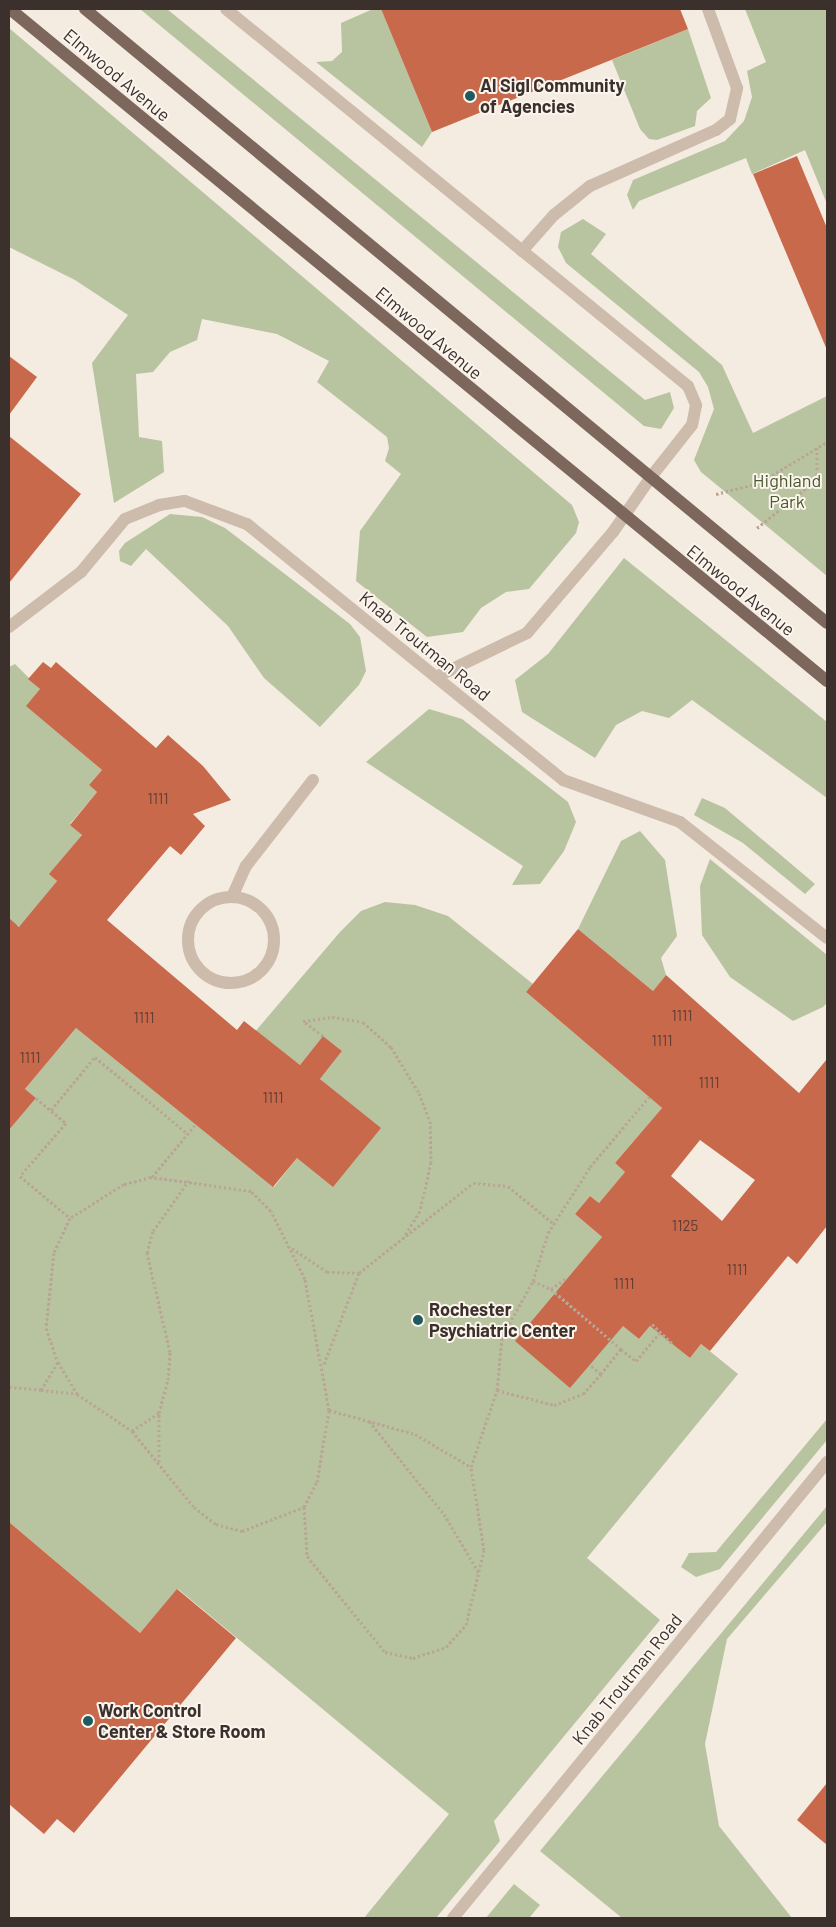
<!DOCTYPE html>
<html>
<head>
<meta charset="utf-8">
<style>
	body { margin:0 }
	#map { position:relative; width:836px; height:1927px; overflow:hidden; background:#f4ebe1; font-family:Barlow,sans-serif }
	div>[style] { position:absolute }
	[style*='--x'] { left:calc(var(--x)*1px); top:calc(var(--y)*1px); width:calc(var(--w)*1px); rotate:calc(var(--a)*1deg) }
	.green>* { inset:0; background:#b8c4a0 }
	.building>* { inset:0; background:#c8694b }
	.path>* { height:3px; margin-top:-1.5px; transform-origin:0; background:repeating-linear-gradient(90deg,#b9a596 0 2.5px,transparent 0 5px) }
	.service>* { height:12px; margin:-6px; padding:0 6px; transform-origin:6px; border-radius:6px; background:#cdbbac }
	.service>.ring { margin:-6px; padding:0; box-sizing:content-box; background:none; border:12px solid #cdbbac; border-radius:50% }
	.minor>* { height:12px; margin:-6px; padding:0 6px; transform-origin:6px; border-radius:6px; background:#cdbbac }
	.primary>* { height:12px; margin:-6px; padding:0 6px; transform-origin:6px; border-radius:6px; background:#7d675c }
	.dots>* { width:14px; height:14px; translate:-50% -50%; box-sizing:border-box; border:2px solid #fbf5ee; border-radius:50% }
	span { translate:-50% -50%; white-space:nowrap; text-align:center; line-height:1.15; -webkit-text-stroke:4px #fbf5ee; paint-order:stroke }
	.number-label { font-size:15px; color:#5e3e33 }
	.number-label span { -webkit-text-stroke-width:0 }
	.street-label { font-size:18px; color:#3b302b }
	.poi-label { font-size:18px; color:#3b302b; font-weight:700 }
	.left { translate:0 -50%; text-align:left }
	.park-label { font-size:18px; color:#4a5a2e }
	.frame { position:absolute; inset:0; border:10px solid #3b302b; pointer-events:none }
</style>
</head>
<body>
<div id="map">
	<div class="green">
		<div style="clip-path:polygon(140px 9px,167px 9px,645px 400px,670px 392px,674px 408px,661px 429px,644px 426px)"></div>
		<div style="clip-path:polygon(373px 9px,381px 9px,432px 132px,422px 147px,316px 62px,332px 61px,342px 52px,341px 23px)"></div>
		<div style="clip-path:polygon(745px 9px,827px 9px,827px 204px,805px 150px,752px 174px,746px 158px,639px 201px,633px 210px,627px 195px,633px 180px,725px 141px,744px 121px,752px 97px,747px 71px,766px 62px)"></div>
		<div style="clip-path:polygon(9px 28px,572px 505px,579px 522px,576px 533px,529px 589px,506px 592px,481px 608px,463px 632px,427px 637px,356px 581px,360px 531px,401px 474px,385px 461px,389px 448px,387px 437px,317px 382px,329px 361px,277px 334px,202px 319px,197px 340px,170px 352px,153px 372px,136px 374px,139px 437px,162px 441px,164px 472px,114px 503px,92px 363px,128px 315px,75px 280px,9px 247px)"></div>
		<div style="clip-path:polygon(688px 29px,711px 98px,697px 111px,695px 126px,657px 140px,649px 139px,640px 129px,612px 60px)"></div>
		<div style="clip-path:polygon(583px 219px,606px 234px,591px 254px,722px 365px,753px 433px,827px 396px,827px 576px,701px 472px,694px 460px,714px 409px,708px 387px,699px 372px,566px 263px,558px 247px,561px 232px)"></div>
		<div style="clip-path:polygon(170px 514px,202px 517px,225px 528px,350px 624px,360px 637px,366px 671px,359px 685px,320px 727px,264px 678px,228px 626px,146px 549px,131px 566px,120px 561px,119px 551px,125px 543px)"></div>
		<div style="clip-path:polygon(624px 558px,827px 722px,827px 798px,692px 700px,669px 718px,642px 711px,616px 725px,595px 758px,522px 712px,515px 680px,548px 654px)"></div>
		<div style="clip-path:polygon(15px 664px,40px 689px,27px 706px,102px 770px,89px 785px,97px 792px,70px 824px,82px 835px,50px 874px,57px 881px,36px 907px,27px 933px,17px 925px,9px 934px,9px 667px)"></div>
		<div style="clip-path:polygon(429px 709px,462px 719px,568px 802px,576px 822px,564px 851px,540px 884px,512px 885px,523px 866px,366px 762px)"></div>
		<div style="clip-path:polygon(702px 798px,725px 808px,815px 884px,805px 894px,743px 843px,694px 815px)"></div>
		<div style="clip-path:polygon(640px 831px,665px 860px,677px 936px,661px 958px,666px 975px,653px 991px,578px 929px,621px 841px)"></div>
		<div style="clip-path:polygon(710px 859px,827px 955px,827px 1003px,823px 1007px,793px 1021px,730px 977px,702px 935px,700px 886px)"></div>
		<div style="clip-path:polygon(385px 902px,415px 905px,448px 916px,533px 984px,526px 992px,662px 1108px,615px 1163px,625px 1172px,599px 1203px,590px 1196px,575px 1214px,602px 1237px,568px 1278px,639px 1339px,682px 1289px,674px 1344px,690px 1358px,701px 1344px,738px 1374px,587px 1558px,660px 1620px,494px 1821px,500px 1841px,436px 1918px,364px 1918px,449px 1814px,178px 1589px,140px 1633px,9px 1522px,9px 1130px,36px 1098px,25px 1089px,76px 1028px,274px 1187px,297px 1158px,380px 1128px,320px 1079px,342px 1051px,323px 1036px,300px 1065px,285px 1054px,248px 1040px,340px 932px,361px 911px)"></div>
		<div style="clip-path:polygon(827px 1419px,827px 1440px,720px 1569px,696px 1577px,681px 1567px,689px 1553px,716px 1552px)"></div>
		<div style="clip-path:polygon(827px 1506px,827px 1522px,727px 1639px,705px 1744px,719px 1826px,792px 1918px,622px 1918px,540px 1851px)"></div>
		<div style="clip-path:polygon(514px 1884px,540px 1905px,529px 1918px,486px 1918px)"></div>
	</div>
	<div class="building">
		<div style="clip-path:polygon(381px 9px,680px 9px,688px 29px,432px 132px)"></div>
		<div style="clip-path:polygon(797px 156px,827px 228px,827px 350px,753px 174px)"></div>
		<div style="clip-path:polygon(9px 356px,37px 377px,9px 415px)"></div>
		<div style="clip-path:polygon(9px 436px,81px 494px,9px 583px)"></div>
		<div style="clip-path:polygon(43px 662px,51px 668px,56px 662px,156px 748px,168px 735px,203px 766px,231px 800px,193px 814px,205px 826px,181px 855px,170px 846px,107px 920px,237px 1030px,244px 1021px,300px 1065px,323px 1036px,342px 1051px,320px 1079px,381px 1128px,333px 1187px,297px 1158px,273px 1187px,76px 1028px,25px 1089px,36px 1098px,9px 1130px,9px 918px,19px 927px,57px 881px,49px 874px,82px 835px,70px 825px,97px 792px,89px 785px,102px 770px,26px 706px,40px 689px,28px 679px)"></div>
		<div style="clip-path:polygon(evenodd,578px 929px,653px 991px,666px 975px,799px 1093px,827px 1059px,827px 1226px,797px 1264px,788px 1256px,710px 1351px,701px 1344px,690px 1358px,650px 1326px,639px 1339px,623px 1326px,570px 1388px,515px 1341px,602px 1237px,575px 1214px,590px 1196px,599px 1203px,625px 1172px,615px 1163px,662px 1108px,526px 992px,578px 929px,700px 1140px,755px 1180px,722px 1221px,671px 1176px,700px 1140px)"></div>
		<div style="clip-path:polygon(9px 1522px,140px 1633px,177px 1589px,236px 1638px,74px 1833px,57px 1819px,44px 1834px,9px 1804px)"></div>
		<div style="clip-path:polygon(827px 1783px,827px 1845px,797px 1820px)"></div>
	</div>
	<div class="path">
		<div style="--x:716;--y:494;--w:44;--a:-14.3"></div>
		<div style="--x:759;--y:483;--w:79;--a:-31.1"></div>
		<div style="--x:757;--y:528;--w:67;--a:-38.9"></div>
		<div style="--x:809;--y:486;--w:14;--a:-54"></div>
		<div style="--x:817;--y:475;--w:27;--a:-90"></div>
		<div style="--x:323;--y:1036;--w:25;--a:-143"></div>
		<div style="--x:303;--y:1021;--w:29;--a:-8"></div>
		<div style="--x:332;--y:1017;--w:31;--a:9"></div>
		<div style="--x:363;--y:1022;--w:38;--a:42"></div>
		<div style="--x:391;--y:1047;--w:54;--a:58.7"></div>
		<div style="--x:419;--y:1093;--w:30;--a:69"></div>
		<div style="--x:430;--y:1121;--w:41;--a:88.6"></div>
		<div style="--x:431;--y:1162;--w:50;--a:102.7"></div>
		<div style="--x:420;--y:1211;--w:32;--a:122"></div>
		<div style="--x:36;--y:1098;--w:39;--a:40"></div>
		<div style="--x:66;--y:1123;--w:70;--a:131"></div>
		<div style="--x:20;--y:1176;--w:65;--a:40"></div>
		<div style="--x:70;--y:1218;--w:38;--a:115"></div>
		<div style="--x:54;--y:1253;--w:75;--a:96.1"></div>
		<div style="--x:46;--y:1328;--w:36;--a:71"></div>
		<div style="--x:58;--y:1362;--w:37;--a:59"></div>
		<div style="--x:77;--y:1394;--w:66;--a:33.9"></div>
		<div style="--x:132;--y:1431;--w:98;--a:50.8"></div>
		<div style="--x:194;--y:1507;--w:28;--a:38"></div>
		<div style="--x:216;--y:1524;--w:27;--a:15"></div>
		<div style="--x:242;--y:1531;--w:66;--a:-21.2"></div>
		<div style="--x:304;--y:1507;--w:28;--a:-63"></div>
		<div style="--x:317;--y:1482;--w:73;--a:-80.5"></div>
		<div style="--x:329;--y:1410;--w:133;--a:-100.4"></div>
		<div style="--x:305;--y:1279;--w:76;--a:-116.6"></div>
		<div style="--x:271;--y:1211;--w:28;--a:-135"></div>
		<div style="--x:251;--y:1191;--w:101;--a:-172"></div>
		<div style="--x:151;--y:1177;--w:28;--a:165"></div>
		<div style="--x:124;--y:1184;--w:64;--a:147.8"></div>
		<div style="--x:51;--y:1110;--w:69;--a:-50.3"></div>
		<div style="--x:95;--y:1057;--w:121;--a:39.6"></div>
		<div style="--x:152;--y:1177;--w:67;--a:-50.4"></div>
		<div style="--x:292;--y:1248;--w:42;--a:34.4"></div>
		<div style="--x:327;--y:1272;--w:32;--a:2"></div>
		<div style="--x:533;--y:1281;--w:20;--a:24"></div>
		<div style="--x:551;--y:1289;--w:92;--a:40.6"></div>
		<div style="--x:621;--y:1349;--w:32;--a:129"></div>
		<div style="--x:551;--y:1289;--w:19;--a:-35"></div>
		<div style="--x:652;--y:1324;--w:29;--a:44"></div>
		<div style="--x:621;--y:1349;--w:19;--a:39"></div>
		<div style="--x:636;--y:1361;--w:38;--a:-50"></div>
		<div style="--x:324;--y:1364;--w:97;--a:-69"></div>
		<div style="--x:359;--y:1273;--w:145;--a:-38.3"></div>
		<div style="--x:473;--y:1183;--w:35;--a:5"></div>
		<div style="--x:508;--y:1186;--w:60;--a:39.6"></div>
		<div style="--x:9;--y:1387;--w:32;--a:5"></div>
		<div style="--x:41;--y:1390;--w:33;--a:-59"></div>
		<div style="--x:41;--y:1390;--w:36;--a:6"></div>
		<div style="--x:497;--y:1390;--w:59;--a:14.7"></div>
		<div style="--x:554;--y:1405;--w:31;--a:-21"></div>
		<div style="--x:583;--y:1394;--w:27;--a:-48"></div>
		<div style="--x:601;--y:1374;--w:14;--a:-141"></div>
		<div style="--x:329;--y:1410;--w:89;--a:15.6"></div>
		<div style="--x:415;--y:1434;--w:65;--a:30.5"></div>
		<div style="--x:369;--y:1421;--w:119;--a:51.1"></div>
		<div style="--x:444;--y:1514;--w:69;--a:59.3"></div>
		<div style="--x:132;--y:1431;--w:32;--a:-34"></div>
		<div style="--x:159;--y:1413;--w:34;--a:-75"></div>
		<div style="--x:168;--y:1380;--w:28;--a:-86"></div>
		<div style="--x:170;--y:1352;--w:102;--a:-103.1"></div>
		<div style="--x:147;--y:1253;--w:23;--a:-75"></div>
		<div style="--x:153;--y:1231;--w:62;--a:-54.8"></div>
		<div style="--x:159;--y:1462;--w:48;--a:-90"></div>
		<div style="--x:304;--y:1507;--w:49;--a:86.5"></div>
		<div style="--x:307;--y:1556;--w:124;--a:50.9"></div>
		<div style="--x:385;--y:1652;--w:29;--a:12"></div>
		<div style="--x:413;--y:1658;--w:35;--a:-18"></div>
		<div style="--x:446;--y:1647;--w:30;--a:-48"></div>
		<div style="--x:466;--y:1625;--w:77;--a:-76.5"></div>
		<div style="--x:484;--y:1550;--w:84;--a:-98.9"></div>
		<div style="--x:471;--y:1467;--w:81;--a:-71.3"></div>
		<div style="--x:497;--y:1390;--w:53;--a:-84.6"></div>
		<div style="--x:502;--y:1337;--w:64;--a:-61"></div>
		<div style="--x:533;--y:1281;--w:50;--a:-72.6"></div>
		<div style="--x:548;--y:1233;--w:78;--a:-57.5"></div>
		<div style="--x:590;--y:1167;--w:92;--a:-49.9"></div>
	</div>
	<div class="service">
		<div style="--x:226;--y:9;--w:596;--a:39.22"></div>
		<div style="--x:688;--y:386;--w:21;--a:67"></div>
		<div style="--x:696;--y:405;--w:20;--a:101"></div>
		<div style="--x:692;--y:425;--w:66;--a:128.3"></div>
		<div style="--x:522;--y:251;--w:48;--a:-48.4"></div>
		<div style="--x:554;--y:215;--w:46;--a:-38.9"></div>
		<div style="--x:590;--y:186;--w:138;--a:-24"></div>
		<div style="--x:716;--y:130;--w:18;--a:-38"></div>
		<div style="--x:730;--y:119;--w:32;--a:-77"></div>
		<div style="--x:737;--y:88;--w:84;--a:-110.2"></div>
		<div class="ring" style="left:188px;top:897px;width:74px;height:74px"></div>
		<div style="--x:232;--y:897;--w:34;--a:-66"></div>
		<div style="--x:246;--y:866;--w:109;--a:-52.1"></div>
	</div>
	<div class="minor">
		<div style="--x:9;--y:627;--w:91;--a:-37.4"></div>
		<div style="--x:81;--y:572;--w:69;--a:-50.3"></div>
		<div style="--x:125;--y:519;--w:37;--a:-22"></div>
		<div style="--x:159;--y:505;--w:26;--a:-9"></div>
		<div style="--x:185;--y:501;--w:66;--a:20.4"></div>
		<div style="--x:247;--y:524;--w:407;--a:39"></div>
		<div style="--x:563;--y:780;--w:124;--a:19.7"></div>
		<div style="--x:680;--y:822;--w:187;--a:38.3"></div>
		<div style="--x:436;--y:677;--w:101;--a:-25.8"></div>
		<div style="--x:527;--y:633;--w:133;--a:-49.6"></div>
		<div style="--x:613;--y:532;--w:67;--a:-55.4"></div>
		<div style="--x:453;--y:1918;--w:590;--a:-50.64"></div>
	</div>
	<div class="primary">
		<div style="--x:10;--y:9;--w:1058;--a:39.44"></div>
		<div style="--x:85;--y:9;--w:963;--a:39.61"></div>
	</div>
	<div class="dots">
		<div style="left:470px;top:96px;background:#1f5a5e"></div>
		<div style="left:418px;top:1320px;background:#1f5a5e"></div>
		<div style="left:88px;top:1721px;background:#1f5a5e"></div>
	</div>
	<div class="number-label">
		<span style="left:158px;top:799px">1111</span>
		<span style="left:682px;top:1016px">1111</span>
		<span style="left:144px;top:1018px">1111</span>
		<span style="left:662px;top:1041px">1111</span>
		<span style="left:30px;top:1058px">1111</span>
		<span style="left:709px;top:1083px">1111</span>
		<span style="left:273px;top:1098px">1111</span>
		<span style="left:685px;top:1226px">1125</span>
		<span style="left:737px;top:1270px">1111</span>
		<span style="left:624px;top:1284px">1111</span>
	</div>
	<div class="street-label">
		<span style="left:117px;top:75px;rotate:40deg">Elmwood Avenue</span>
		<span style="left:429px;top:333px;rotate:40deg">Elmwood Avenue</span>
		<span style="left:741px;top:590px;rotate:39deg">Elmwood Avenue</span>
		<span style="left:425px;top:646px;rotate:39deg">Knab Troutman Road</span>
		<span style="left:627px;top:1679px;rotate:-51deg">Knab Troutman Road</span>
	</div>
	<div class="poi-label">
		<span class="left" style="left:480px;top:96px">Al Sigl Community<br>of Agencies</span>
		<span class="left" style="left:429px;top:1320px">Rochester<br>Psychiatric Center</span>
		<span class="left" style="left:98px;top:1721px">Work Control<br>Center &amp; Store Room</span>
	</div>
	<div class="park-label">
		<span style="left:787px;top:491px">Highland<br>Park</span>
	</div>
	<div class="frame"></div>
</div>
</body>
</html>
